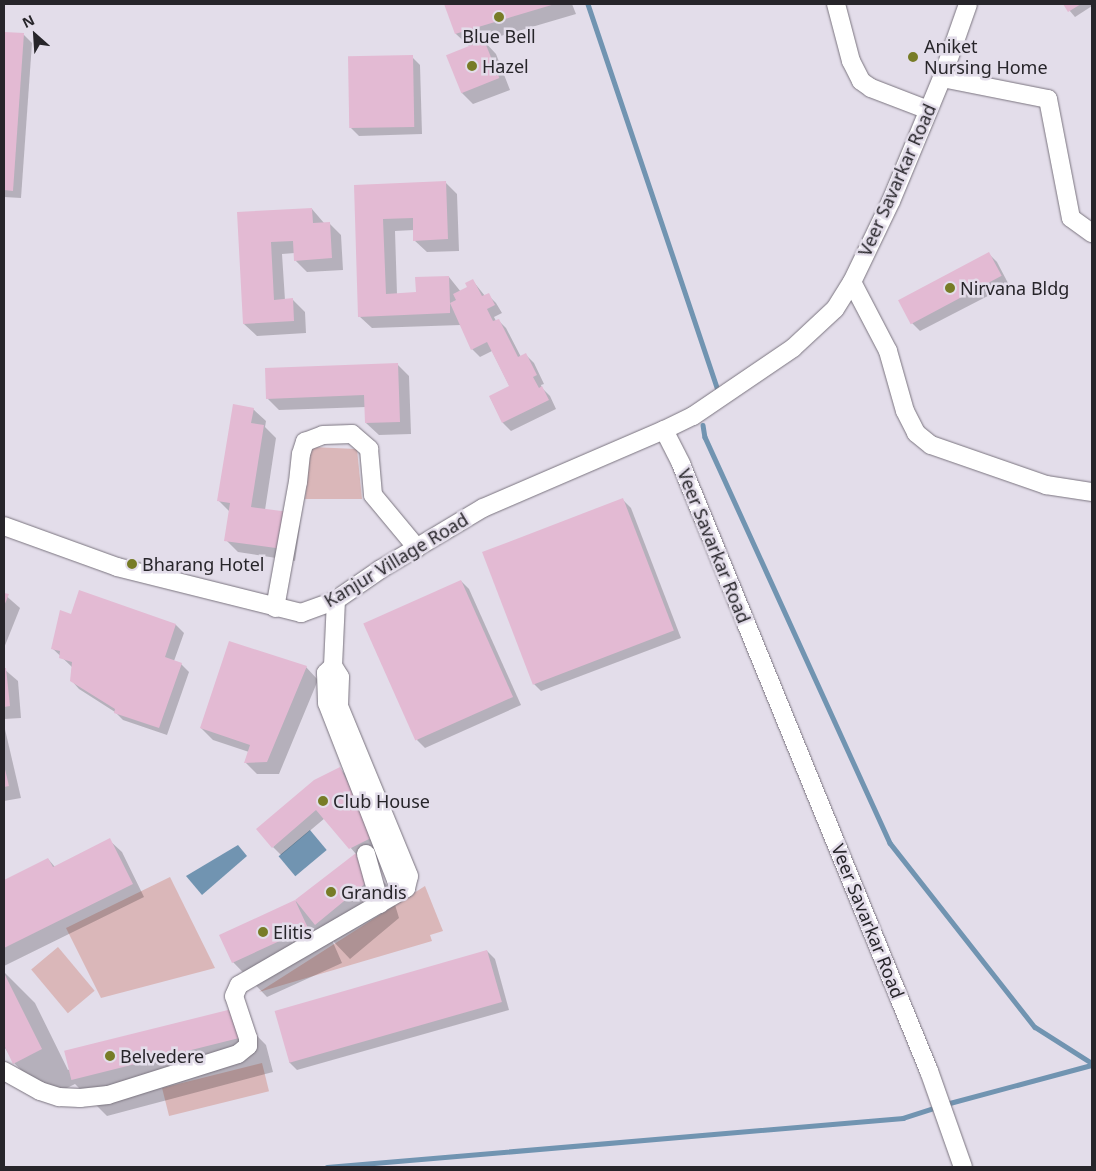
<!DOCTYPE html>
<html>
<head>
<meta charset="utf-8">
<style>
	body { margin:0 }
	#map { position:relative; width:1096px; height:1171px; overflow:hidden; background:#e3ddea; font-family:"Noto Sans",sans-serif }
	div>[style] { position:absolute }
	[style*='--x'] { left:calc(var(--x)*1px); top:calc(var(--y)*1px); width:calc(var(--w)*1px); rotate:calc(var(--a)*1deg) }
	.green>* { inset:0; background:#dab7b9; transform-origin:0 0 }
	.water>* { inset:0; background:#7194b1; transform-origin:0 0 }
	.shadow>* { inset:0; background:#0003 }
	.stream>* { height:4.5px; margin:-2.25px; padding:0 2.25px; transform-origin:2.25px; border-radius:2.25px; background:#7194b1 }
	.building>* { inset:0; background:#e3bad3; transform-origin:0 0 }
	.roads { filter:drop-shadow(0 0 1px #7a747f) drop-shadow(0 0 1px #7a747f) }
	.minor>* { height:18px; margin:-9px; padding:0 9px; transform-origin:9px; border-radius:9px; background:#fff }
	.dots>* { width:14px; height:14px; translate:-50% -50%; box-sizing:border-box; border:2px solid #e3ddea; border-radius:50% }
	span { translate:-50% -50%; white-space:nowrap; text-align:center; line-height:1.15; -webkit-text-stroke:5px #e3ddea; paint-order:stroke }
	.poi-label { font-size:18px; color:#27252a }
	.left { translate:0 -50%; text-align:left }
	.street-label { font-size:18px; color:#27252a }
	.frame { position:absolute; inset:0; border:5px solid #27252a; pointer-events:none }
	.north { position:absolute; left:10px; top:10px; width:50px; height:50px; -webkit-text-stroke:4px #e3ddea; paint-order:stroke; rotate:334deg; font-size:14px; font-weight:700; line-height:20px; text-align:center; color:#27252a }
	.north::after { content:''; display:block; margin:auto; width:18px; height:22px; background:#27252a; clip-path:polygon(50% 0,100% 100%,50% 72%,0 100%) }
</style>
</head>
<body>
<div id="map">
	<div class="green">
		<div style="clip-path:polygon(311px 447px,357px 449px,362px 499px,305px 499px)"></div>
		<div style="clip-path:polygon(170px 877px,215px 968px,101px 998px,66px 928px)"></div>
		<div style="clip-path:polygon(425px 886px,443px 931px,430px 935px,432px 941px,259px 992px)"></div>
		<div style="left:58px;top:947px;width:57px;height:35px;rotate:50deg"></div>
		<div style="left:262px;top:1063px;width:29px;height:103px;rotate:76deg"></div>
	</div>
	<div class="water">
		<div style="left:310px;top:830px;width:26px;height:41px;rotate:50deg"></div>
		<div style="clip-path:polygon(238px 845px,247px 856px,202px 895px,186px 876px)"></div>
	</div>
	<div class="shadow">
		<div style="clip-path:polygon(446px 4px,572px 4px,576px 14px,484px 41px,496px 54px,510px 90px,473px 104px,461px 92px,470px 47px,456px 34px)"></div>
		<div style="clip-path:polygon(1064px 4px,1092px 4px,1092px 6px,1075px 17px)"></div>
		<div style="clip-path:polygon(4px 33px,24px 35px,32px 43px,21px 198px,4px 197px)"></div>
		<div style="clip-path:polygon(412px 57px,420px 65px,422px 134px,359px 136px,351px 128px)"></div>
		<div style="clip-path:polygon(445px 182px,457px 194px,459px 251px,427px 252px,414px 240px,414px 230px,395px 231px,397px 294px,417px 294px,449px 277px,461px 292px,469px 288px,473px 281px,485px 296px,488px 295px,496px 303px,502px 313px,494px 317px,496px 321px,498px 320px,506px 328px,521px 357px,526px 355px,534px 363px,544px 384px,541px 385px,542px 388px,550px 396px,556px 409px,511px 431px,503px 423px,490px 397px,510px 387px,492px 351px,480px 357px,472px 349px,461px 325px,372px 328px,359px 316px,355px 186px)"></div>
		<div style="clip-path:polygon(312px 209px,324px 223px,329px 223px,341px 235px,343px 270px,307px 272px,295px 260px,295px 253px,282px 254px,285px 300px,293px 300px,305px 312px,306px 333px,257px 336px,244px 324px,238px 213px)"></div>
		<div style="clip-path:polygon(989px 254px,997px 262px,1009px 285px,920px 331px,912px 323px)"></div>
		<div style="clip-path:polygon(397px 364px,409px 376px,411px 434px,379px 435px,366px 423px,366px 407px,279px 410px,267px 398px)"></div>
		<div style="clip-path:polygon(253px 409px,266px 421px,265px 427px,276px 438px,265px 510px,288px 513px,300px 526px,295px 561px,238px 552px,226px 540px,230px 512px,219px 501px)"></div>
		<div style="clip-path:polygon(623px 500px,631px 508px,681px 638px,541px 691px,533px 683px)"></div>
		<div style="clip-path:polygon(461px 581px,469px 589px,521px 705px,425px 748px,417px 740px)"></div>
		<div style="clip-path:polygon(4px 594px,20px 608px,4px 648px)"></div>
		<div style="clip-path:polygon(71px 615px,176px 625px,184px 633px,174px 661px,181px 664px,189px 672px,167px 735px,123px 720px,115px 712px,79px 689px,71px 680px,72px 667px,52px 648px)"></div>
		<div style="clip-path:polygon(306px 667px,318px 680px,279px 774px,257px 774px,245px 762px,249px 752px,213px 740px,201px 728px)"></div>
		<div style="clip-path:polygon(4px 669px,18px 681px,21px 718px,4px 719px)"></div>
		<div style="clip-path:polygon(4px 725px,21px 798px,4px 801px)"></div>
		<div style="clip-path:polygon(339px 768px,347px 776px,382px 844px,358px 856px,390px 888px,399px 918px,350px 959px,332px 940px,342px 963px,267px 997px,233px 962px,221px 936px,296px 901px,356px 854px,325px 818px,281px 855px,273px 847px)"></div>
		<div style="clip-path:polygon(109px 840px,122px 852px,144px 897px,4px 966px,4px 881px,48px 859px,55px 867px)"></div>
		<div style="clip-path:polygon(487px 951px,495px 959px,509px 1010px,297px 1070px,289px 1062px)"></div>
		<div style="clip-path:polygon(4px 972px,35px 1003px,68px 1070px,232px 1010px,266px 1045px,273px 1072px,107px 1116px,75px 1084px,49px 1097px,14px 1063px,4px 1046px)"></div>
	</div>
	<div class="stream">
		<div style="--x:588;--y:4;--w:408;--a:71.4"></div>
		<div style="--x:703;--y:425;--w:12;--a:81"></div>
		<div style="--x:705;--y:437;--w:446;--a:65.5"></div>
		<div style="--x:890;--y:843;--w:234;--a:51.8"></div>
		<div style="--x:1035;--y:1027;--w:67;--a:32.3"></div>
		<div style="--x:946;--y:1104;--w:151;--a:-15"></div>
		<div style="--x:327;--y:1167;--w:578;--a:-4.86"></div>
		<div style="--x:903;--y:1118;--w:38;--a:-18"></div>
	</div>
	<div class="building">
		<div style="clip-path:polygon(444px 4px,555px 4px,455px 34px)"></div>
		<div style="clip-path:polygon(1063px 4px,1081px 4px,1068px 12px)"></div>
		<div style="clip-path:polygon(4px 32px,24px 33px,13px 191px,4px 190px)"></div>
		<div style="left:484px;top:40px;width:41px;height:41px;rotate:68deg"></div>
		<div style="left:413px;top:55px;width:72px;height:65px;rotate:89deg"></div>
		<div style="clip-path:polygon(446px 181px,448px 239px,413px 241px,413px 218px,383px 219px,386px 294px,416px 292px,415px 277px,449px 276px,450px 303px,456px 300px,453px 294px,467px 287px,465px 283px,473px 279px,482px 296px,489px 293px,495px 305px,487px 309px,493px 321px,499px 319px,518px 357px,526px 353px,537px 375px,533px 377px,539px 388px,542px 386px,549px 400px,502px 423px,489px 396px,509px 386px,487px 342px,471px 350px,450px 303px,450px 313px,358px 317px,354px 185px)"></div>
		<div style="clip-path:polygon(312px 208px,313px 223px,330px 222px,332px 258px,294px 261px,293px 241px,271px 242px,274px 300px,293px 298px,294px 321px,243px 324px,237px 212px)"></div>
		<div style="left:989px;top:252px;width:27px;height:103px;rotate:62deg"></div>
		<div style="clip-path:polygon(398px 363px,400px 422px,365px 423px,364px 395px,266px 399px,265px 368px)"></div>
		<div style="clip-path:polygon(233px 404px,254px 408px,251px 423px,264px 425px,251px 507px,289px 512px,283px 549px,224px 541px,230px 503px,217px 501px)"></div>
		<div style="left:623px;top:498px;width:142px;height:151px;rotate:69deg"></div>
		<div style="left:461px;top:580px;width:128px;height:107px;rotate:66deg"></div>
		<div style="clip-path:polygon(79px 590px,176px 624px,165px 657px,182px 663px,159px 728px,114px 713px,115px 709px,70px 681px,72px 662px,59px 658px,60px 651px,51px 649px,60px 610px,71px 614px)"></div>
		<div style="clip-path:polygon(4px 593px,9px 594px,4px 606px)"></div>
		<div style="clip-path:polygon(229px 641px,307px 666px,267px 762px,244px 763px,250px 745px,200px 728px)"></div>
		<div style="clip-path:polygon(4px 668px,6px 668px,10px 706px,4px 707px)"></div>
		<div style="clip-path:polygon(4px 765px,9px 786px,4px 787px)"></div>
		<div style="clip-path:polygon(340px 767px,375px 836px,349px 849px,316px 810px,272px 848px,256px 829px,314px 780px)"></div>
		<div style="clip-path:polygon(110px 838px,133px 884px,4px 948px,4px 880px,48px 858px,53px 867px)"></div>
		<div style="clip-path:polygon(356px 853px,366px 883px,315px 925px,295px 900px,308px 928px,232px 963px,219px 935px,295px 900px)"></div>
		<div style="left:487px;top:950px;width:54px;height:221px;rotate:74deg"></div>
		<div style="clip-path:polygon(4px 973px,42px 1049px,13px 1064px,4px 1045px)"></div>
		<div style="left:232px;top:1009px;width:30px;height:173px;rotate:76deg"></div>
	</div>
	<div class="roads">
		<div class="minor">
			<div style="--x:836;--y:4;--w:59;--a:75.3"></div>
			<div style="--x:851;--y:61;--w:22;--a:63"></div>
			<div style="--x:861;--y:81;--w:12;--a:35"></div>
			<div style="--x:871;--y:88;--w:61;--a:21.1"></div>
			<div style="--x:942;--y:78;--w:108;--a:11.2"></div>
			<div style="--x:1048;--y:99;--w:121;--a:79.1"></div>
			<div style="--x:1071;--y:218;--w:26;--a:36"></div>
			<div style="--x:852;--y:282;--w:78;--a:62.4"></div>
			<div style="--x:888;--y:351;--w:62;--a:74.2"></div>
			<div style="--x:905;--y:411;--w:25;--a:63"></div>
			<div style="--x:916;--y:433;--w:19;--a:39"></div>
			<div style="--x:931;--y:445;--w:122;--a:19.2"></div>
			<div style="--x:1046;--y:485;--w:47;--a:8.7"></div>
			<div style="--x:664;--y:430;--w:38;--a:63"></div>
			<div style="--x:681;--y:464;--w:656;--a:67.78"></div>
			<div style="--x:929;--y:1071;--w:102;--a:70.5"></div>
			<div style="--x:4;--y:526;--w:120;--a:19.9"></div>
			<div style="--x:117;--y:567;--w:190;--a:14"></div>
			<div style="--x:301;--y:613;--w:37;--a:-20"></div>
			<div style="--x:336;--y:600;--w:55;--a:-34.6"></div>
			<div style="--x:381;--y:569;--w:119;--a:-30.9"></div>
			<div style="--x:483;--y:508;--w:197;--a:-23.3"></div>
			<div style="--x:664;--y:430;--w:32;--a:-26"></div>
			<div style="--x:693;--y:416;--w:121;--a:-34.2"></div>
			<div style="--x:793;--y:348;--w:57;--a:-42.9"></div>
			<div style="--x:835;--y:309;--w:32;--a:-58"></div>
			<div style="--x:852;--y:282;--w:90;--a:-64.3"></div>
			<div style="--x:891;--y:201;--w:133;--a:-67.5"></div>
			<div style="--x:942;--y:78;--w:78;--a:-70.6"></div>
			<div style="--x:275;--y:608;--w:128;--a:-79.7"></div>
			<div style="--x:298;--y:482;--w:28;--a:-84"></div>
			<div style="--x:301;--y:454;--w:13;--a:-72"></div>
			<div style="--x:305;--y:442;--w:19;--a:-21"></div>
			<div style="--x:323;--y:435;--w:29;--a:-2"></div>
			<div style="--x:352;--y:434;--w:23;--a:41"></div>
			<div style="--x:369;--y:449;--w:46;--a:85"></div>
			<div style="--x:373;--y:495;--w:69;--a:50.3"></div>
			<div style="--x:333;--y:666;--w:10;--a:135"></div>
			<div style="--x:326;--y:673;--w:30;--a:88"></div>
			<div style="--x:327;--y:703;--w:190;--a:68.7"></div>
			<div style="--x:396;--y:880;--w:13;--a:39"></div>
			<div style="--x:406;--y:888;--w:12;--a:-76"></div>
			<div style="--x:409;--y:876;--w:184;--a:-112.4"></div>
			<div style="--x:339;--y:706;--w:29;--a:-88"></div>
			<div style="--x:340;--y:677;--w:13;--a:-122"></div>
			<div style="--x:333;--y:666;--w:66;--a:-87.4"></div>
			<div style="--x:366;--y:854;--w:52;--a:74.4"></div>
			<div style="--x:4;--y:1071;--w:41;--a:29.1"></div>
			<div style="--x:40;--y:1091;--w:20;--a:18"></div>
			<div style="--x:59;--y:1097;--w:21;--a:3"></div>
			<div style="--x:80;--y:1098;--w:28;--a:-6"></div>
			<div style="--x:108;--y:1095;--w:136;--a:-17.5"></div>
			<div style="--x:238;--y:1054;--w:13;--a:-39"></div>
			<div style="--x:248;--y:1046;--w:8;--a:-90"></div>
			<div style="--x:248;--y:1038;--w:44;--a:-108.4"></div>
			<div style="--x:234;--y:996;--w:12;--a:-66"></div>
			<div style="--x:239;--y:985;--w:193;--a:-30.1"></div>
		</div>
	</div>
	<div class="dots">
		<div style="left:499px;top:17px;background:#777c26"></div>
		<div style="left:913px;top:57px;background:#777c26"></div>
		<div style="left:472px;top:66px;background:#777c26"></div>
		<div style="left:950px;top:288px;background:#777c26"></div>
		<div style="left:132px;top:564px;background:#777c26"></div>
		<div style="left:323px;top:801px;background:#777c26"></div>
		<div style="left:331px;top:892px;background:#777c26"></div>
		<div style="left:263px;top:932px;background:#777c26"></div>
		<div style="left:110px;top:1056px;background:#777c26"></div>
	</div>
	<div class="poi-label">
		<span style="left:499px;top:36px">Blue Bell</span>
		<span class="left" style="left:924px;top:57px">Aniket<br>Nursing Home</span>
		<span class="left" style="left:482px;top:66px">Hazel</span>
		<span class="left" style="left:960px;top:288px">Nirvana Bldg</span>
		<span class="left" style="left:142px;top:564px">Bharang Hotel</span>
		<span class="left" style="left:333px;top:801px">Club House</span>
		<span class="left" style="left:341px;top:892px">Grandis</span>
		<span class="left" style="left:273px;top:932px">Elitis</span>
		<span class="left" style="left:120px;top:1056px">Belvedere</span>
	</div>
	<div class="street-label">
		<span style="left:897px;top:180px;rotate:-66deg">Veer Savarkar Road</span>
		<span style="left:714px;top:546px;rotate:68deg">Veer Savarkar Road</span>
		<span style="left:396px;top:560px;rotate:-31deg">Kanjur Village Road</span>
		<span style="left:868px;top:921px;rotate:68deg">Veer Savarkar Road</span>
	</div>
	<div class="frame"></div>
	<div class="north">N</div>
</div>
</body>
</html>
